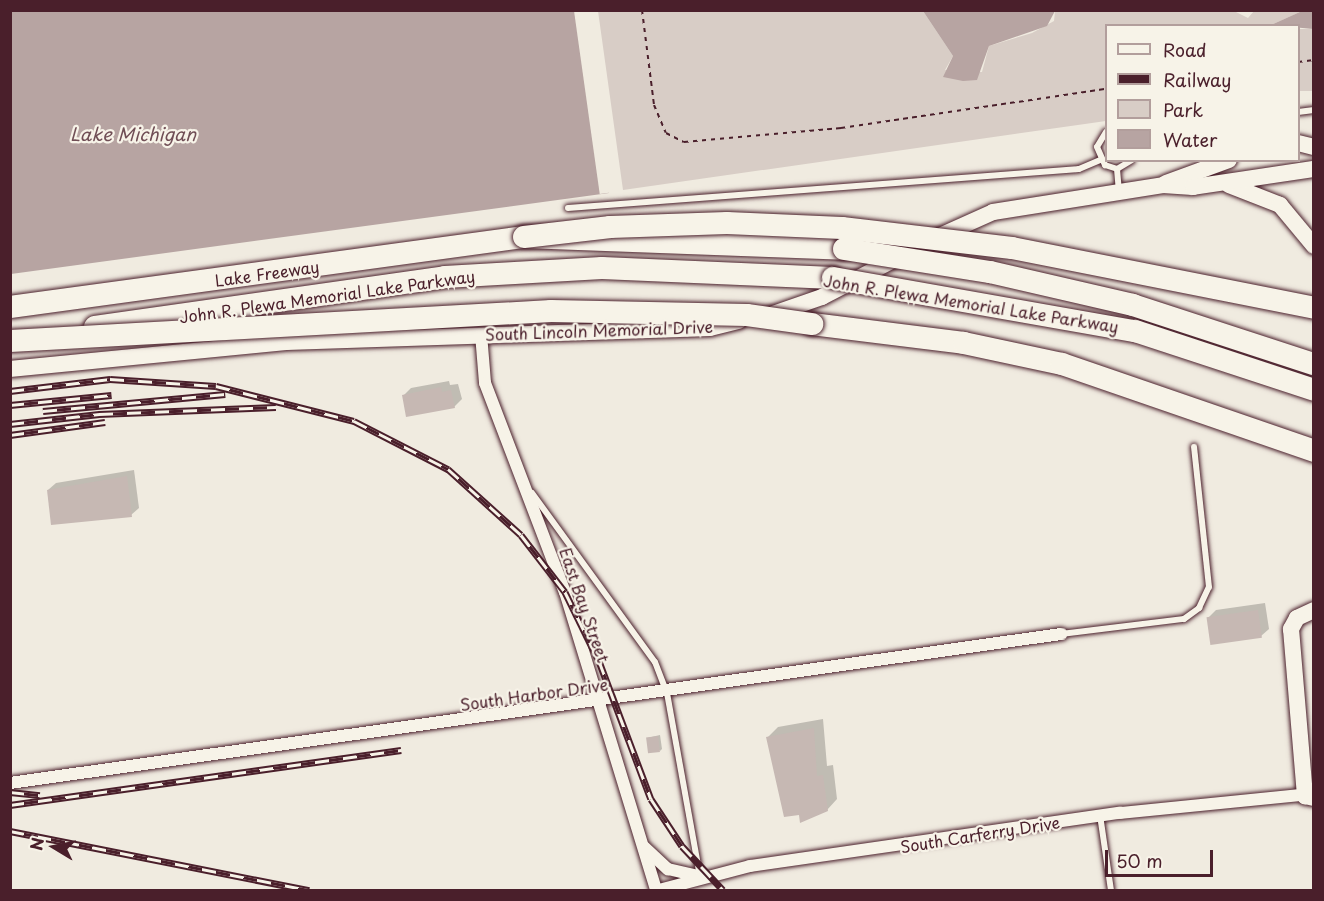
<!DOCTYPE html>
<html>
<head>
<meta charset="utf-8">
<style>
	body { margin:0 }
	#map { position:relative; width:1324px; height:901px; overflow:hidden; background:#f0ebe0; font-family:"Playpen Sans",sans-serif }
	div>[style] { position:absolute }
	[style*='--x'] { left:calc(var(--x)*1px); top:calc(var(--y)*1px); width:calc(var(--w)*1px); rotate:calc(var(--a)*1deg) }
	.green>* { inset:0; background:#d8cdc6; transform-origin:0 0 }
	.water>* { inset:0; background:#b7a4a2 }
	.pier>* { inset:0; background:#f0ebe0; transform-origin:0 0 }
	.shadow>* { inset:0; background:#0003 }
	.building>* { inset:0; background:#c6b8b3; transform-origin:0 0 }
	.path>* { height:2px; margin-top:-1px; transform-origin:0; background:repeating-linear-gradient(90deg,#4a1f2b 0 4.5px,transparent 0 9px) }
	.roads { filter:drop-shadow(0 0 2px #4a1f2b) drop-shadow(0 0 2px #4a1f2b) }
	.lane>* { height:6px; margin:-3px; padding:0 3px; transform-origin:3px; border-radius:3px; background:#f7f3e8 }
	.street>* { height:12px; margin:-6px; padding:0 6px; transform-origin:6px; border-radius:6px; background:#f7f3e8 }
	.secondary>* { height:16px; margin:-8px; padding:0 8px; transform-origin:8px; border-radius:8px; background:#f7f3e8 }
	.highway>* { height:22px; margin:-11px; padding:0 11px; transform-origin:11px; border-radius:11px; background:#f7f3e8 }
	.rail>* { height:7px; margin-top:-3.5px; transform-origin:0; background:repeating-linear-gradient(90deg,#f7f3e8 0 14px,#4a1f2b 0 28px); box-sizing:border-box; border-block:2px solid #4a1f2b }
	.bridges { filter:drop-shadow(0 0 2px #4a1f2b) drop-shadow(0 0 2px #4a1f2b) }
	.highway-bridge>* { height:22px; margin:-11px; padding:0 11px; transform-origin:11px; border-radius:11px; background:#f7f3e8 }
	span { translate:-50% -50%; white-space:nowrap; text-align:center; line-height:1.15; -webkit-text-stroke:4.5px #f7f3e8; paint-order:stroke }
	.street-label { font-size:16px; color:#4a1f2b }
	.water-label { font-size:18px; color:#704e55; font-style:italic }
	.frame { position:absolute; inset:0; border:12px solid #4a1f2b; pointer-events:none }
	.legend { position:absolute; left:1105px; top:24px; width:195px; height:138px; box-sizing:border-box; background:#f7f3e8; border:2px solid #b29e9c; margin:0; padding:8px 10px; list-style:none; font-size:18px; color:#4a1f2b }
	.legend li { display:flex; align-items:center; gap:12px; height:30px }
	.legend b { width:30px; border:2px solid #b29e9c }
	.north { position:absolute; left:24px; top:817px; width:60px; height:60px; -webkit-text-stroke:4px #f7f3e8; paint-order:stroke; rotate:280deg; font-size:16px; font-weight:700; line-height:24px; text-align:center; color:#4a1f2b }
	.north::after { content:''; display:block; margin:auto; width:21px; height:27px; background:#4a1f2b; clip-path:polygon(50% 0,100% 100%,50% 72%,0 100%) }
	.scale { position:absolute; left:1105px; top:850px; width:108px; height:27px; box-sizing:border-box; border:3px solid #4a1f2b; border-top:0; padding-left:8px; font-size:18px; line-height:21px; white-space:nowrap; color:#4a1f2b; -webkit-text-stroke:4px #f7f3e8; paint-order:stroke }
</style>
</head>
<body>
<div id="map">
	<div class="green">
		<div style="clip-path:polygon(1232px 10px,1248px 18px,1254px 11px,1302px 11px,1271px 25px,1106px 26px,1106px 121px,623px 190px,598px 11px,923px 11px,953px 56px,945px 70px,982px 72px,989px 46px,1032px 33px,1054px 21px,1055px 11px)"></div>
		<div style="left:1313px;top:29px;width:62px;height:15px;rotate:90deg"></div>
	</div>
	<div class="water">
		<div style="clip-path:polygon(10px 11px,584px 11px,609px 193px,11px 274px)"></div>
		<div style="clip-path:polygon(923px 11px,1055px 11px,1047px 26px,989px 46px,977px 80px,963px 81px,943px 77px,953px 56px)"></div>
		<div style="clip-path:polygon(1302px 11px,1313px 11px,1313px 29px,1271px 25px)"></div>
	</div>
	<div class="pier">
		<div style="left:587px;top:10px;width:184px;height:13px;rotate:82deg"></div>
	</div>
	<div class="shadow">
		<div style="clip-path:polygon(449px 381px,450px 385px,458px 384px,462px 399px,454px 407px,403px 396px,411px 388px)"></div>
		<div style="clip-path:polygon(134px 470px,139px 508px,131px 515px,48px 490px,56px 483px)"></div>
		<div style="clip-path:polygon(1265px 603px,1269px 629px,1261px 636px,1208px 618px,1216px 610px)"></div>
		<div style="clip-path:polygon(823px 719px,827px 766px,833px 765px,837px 799px,827px 810px,800px 813px,768px 737px,778px 727px)"></div>
		<div style="clip-path:polygon(660px 735px,662px 749px,660px 751px,647px 738px)"></div>
	</div>
	<div class="building">
		<div style="clip-path:polygon(441px 387px,442px 392px,451px 390px,455px 408px,406px 417px,402px 395px)"></div>
		<div style="clip-path:polygon(127px 476px,132px 517px,51px 525px,47px 490px)"></div>
		<div style="left:1258px;top:610px;width:28px;height:52px;rotate:82deg"></div>
		<div style="clip-path:polygon(814px 728px,817px 776px,823px 775px,828px 811px,800px 823px,799px 815px,784px 817px,766px 737px)"></div>
		<div style="left:658px;top:736px;width:16px;height:12px;rotate:83deg"></div>
	</div>
	<div class="path">
		<div style="--x:642;--y:10;--w:96;--a:82.8"></div>
		<div style="--x:654;--y:105;--w:30;--a:67"></div>
		<div style="--x:666;--y:133;--w:20;--a:27"></div>
		<div style="--x:684;--y:142;--w:158;--a:-5.1"></div>
		<div style="--x:841;--y:128;--w:268;--a:-8.4"></div>
		<div style="--x:1298;--y:62;--w:16;--a:-7"></div>
	</div>
	<div class="roads">
		<div class="lane">
			<div style="--x:1298;--y:112;--w:16;--a:-7"></div>
			<div style="--x:1106;--y:132;--w:17;--a:121"></div>
			<div style="--x:1097;--y:147;--w:20;--a:66"></div>
			<div style="--x:1105;--y:165;--w:13;--a:18"></div>
			<div style="--x:1117;--y:169;--w:17;--a:-31"></div>
			<div style="--x:1117;--y:169;--w:23;--a:85"></div>
			<div style="--x:568;--y:208;--w:512;--a:-4.36"></div>
			<div style="--x:1079;--y:169;--w:23;--a:-23"></div>
			<div style="--x:532;--y:493;--w:209;--a:54"></div>
			<div style="--x:655;--y:662;--w:33;--a:69"></div>
			<div style="--x:667;--y:693;--w:186;--a:79.8"></div>
			<div style="--x:1061;--y:634;--w:124;--a:-7"></div>
			<div style="--x:1184;--y:619;--w:19;--a:-36"></div>
			<div style="--x:1199;--y:608;--w:23;--a:-65"></div>
			<div style="--x:1209;--y:587;--w:141;--a:-96.1"></div>
			<div style="--x:1100;--y:815;--w:76;--a:81.7"></div>
		</div>
		<div class="street">
			<div style="--x:481;--y:334;--w:49;--a:85.3"></div>
			<div style="--x:485;--y:383;--w:224;--a:69.1"></div>
			<div style="--x:565;--y:592;--w:312;--a:73"></div>
			<div style="--x:10;--y:783;--w:1062;--a:-8.07"></div>
			<div style="--x:644;--y:847;--w:33;--a:43"></div>
			<div style="--x:668;--y:869;--w:28;--a:13"></div>
			<div style="--x:659;--y:890;--w:94;--a:-14.8"></div>
			<div style="--x:750;--y:866;--w:374;--a:-8.2"></div>
			<div style="--x:1120;--y:813;--w:193;--a:-5.7"></div>
		</div>
		<div class="secondary">
			<div style="--x:1298;--y:143;--w:16;--a:14"></div>
			<div style="--x:1166;--y:183;--w:67;--a:-20.1"></div>
			<div style="--x:1229;--y:185;--w:55;--a:21.4"></div>
			<div style="--x:1280;--y:205;--w:53;--a:50.3"></div>
			<div style="--x:933;--y:239;--w:66;--a:-24.2"></div>
			<div style="--x:993;--y:212;--w:172;--a:-9"></div>
			<div style="--x:1163;--y:185;--w:30;--a:4"></div>
			<div style="--x:1193;--y:187;--w:122;--a:-8.5"></div>
			<div style="--x:770;--y:315;--w:55;--a:-19.1"></div>
			<div style="--x:822;--y:297;--w:87;--a:-27.5"></div>
			<div style="--x:10;--y:369;--w:277;--a:-5.6"></div>
			<div style="--x:286;--y:342;--w:424;--a:-1.9"></div>
			<div style="--x:710;--y:328;--w:30;--a:-14"></div>
			<div style="--x:1314;--y:610;--w:19;--a:155"></div>
			<div style="--x:1297;--y:618;--w:13;--a:119"></div>
			<div style="--x:1291;--y:629;--w:168;--a:85.2"></div>
			<div style="--x:1305;--y:796;--w:9;--a:13"></div>
		</div>
		<div class="highway">
			<div style="--x:10;--y:307;--w:519;--a:-7.76"></div>
			<div style="--x:524;--y:237;--w:320;--a:2.1"></div>
			<div style="--x:812;--y:324;--w:153;--a:7.1"></div>
			<div style="--x:964;--y:343;--w:100;--a:12.1"></div>
			<div style="--x:1062;--y:364;--w:267;--a:19"></div>
			<div style="--x:95;--y:327;--w:354;--a:-8.1"></div>
			<div style="--x:445;--y:277;--w:157;--a:-3.3"></div>
			<div style="--x:602;--y:268;--w:231;--a:2.5"></div>
		</div>
	</div>
	<div class="rail">
		<div style="--x:10;--y:391;--w:101;--a:-6.8"></div>
		<div style="--x:110;--y:379;--w:106;--a:3.8"></div>
		<div style="--x:216;--y:386;--w:142;--a:14.2"></div>
		<div style="--x:354;--y:421;--w:106;--a:27.1"></div>
		<div style="--x:448;--y:469;--w:98;--a:42.1"></div>
		<div style="--x:521;--y:535;--w:72;--a:52.3"></div>
		<div style="--x:565;--y:592;--w:77;--a:63.8"></div>
		<div style="--x:599;--y:661;--w:147;--a:69.4"></div>
		<div style="--x:651;--y:799;--w:56;--a:56.6"></div>
		<div style="--x:682;--y:846;--w:60;--a:47"></div>
		<div style="--x:10;--y:405;--w:102;--a:-5.6"></div>
		<div style="--x:43;--y:411;--w:183;--a:-5.3"></div>
		<div style="--x:10;--y:424;--w:90;--a:-6.4"></div>
		<div style="--x:99;--y:414;--w:177;--a:-2.3"></div>
		<div style="--x:10;--y:435;--w:96;--a:-7.8"></div>
		<div style="--x:10;--y:792;--w:30;--a:6"></div>
		<div style="--x:10;--y:805;--w:395;--a:-8"></div>
		<div style="--x:10;--y:831;--w:305;--a:11.2"></div>
	</div>
	<div class="bridges">
		<div class="highway-bridge">
			<div style="--x:524;--y:237;--w:87;--a:-6.6"></div>
			<div style="--x:610;--y:227;--w:117;--a:-2"></div>
			<div style="--x:727;--y:223;--w:115;--a:2.5"></div>
			<div style="--x:842;--y:228;--w:171;--a:6.7"></div>
			<div style="--x:1012;--y:248;--w:308;--a:11.2"></div>
			<div style="--x:844;--y:249;--w:148;--a:9"></div>
			<div style="--x:990;--y:272;--w:147;--a:13"></div>
			<div style="--x:1133;--y:305;--w:190;--a:18.1"></div>
			<div style="--x:833;--y:278;--w:307;--a:10"></div>
			<div style="--x:1135;--y:331;--w:188;--a:18.2"></div>
			<div style="--x:10;--y:341;--w:542;--a:-3.17"></div>
			<div style="--x:551;--y:311;--w:196;--a:1.2"></div>
			<div style="--x:747;--y:315;--w:66;--a:7.9"></div>
		</div>
	</div>
	<div class="street-label">
		<span style="left:267px;top:273px;rotate:-8deg">Lake Freeway</span>
		<span style="left:327px;top:296px;rotate:-8deg">John R. Plewa Memorial Lake Parkway</span>
		<span style="left:971px;top:303px;rotate:9deg">John R. Plewa Memorial Lake Parkway</span>
		<span style="left:599px;top:330px;rotate:-2deg">South Lincoln Memorial Drive</span>
		<span style="left:585px;top:605px;rotate:71deg">East Bay Street</span>
		<span style="left:534px;top:694px;rotate:-8deg">South Harbor Drive</span>
		<span style="left:980px;top:834px;rotate:-9deg">South Carferry Drive</span>
	</div>
	<div class="water-label">
		<span style="left:133px;top:134px">Lake Michigan</span>
	</div>
	<div class="frame"></div>
	<ul class="legend">
	<li><b style="height:8px;background:#f7f3e8"></b>Road</li>
	<li><b style="height:8px;background:#4a1f2b"></b>Railway</li>
	<li><b style="height:16px;background:#d8cdc6"></b>Park</li>
	<li><b style="height:16px;background:#b7a4a2"></b>Water</li>
	</ul>
	<div class="north">N</div>
	<div class="scale">50 m</div>
</div>
</body>
</html>
